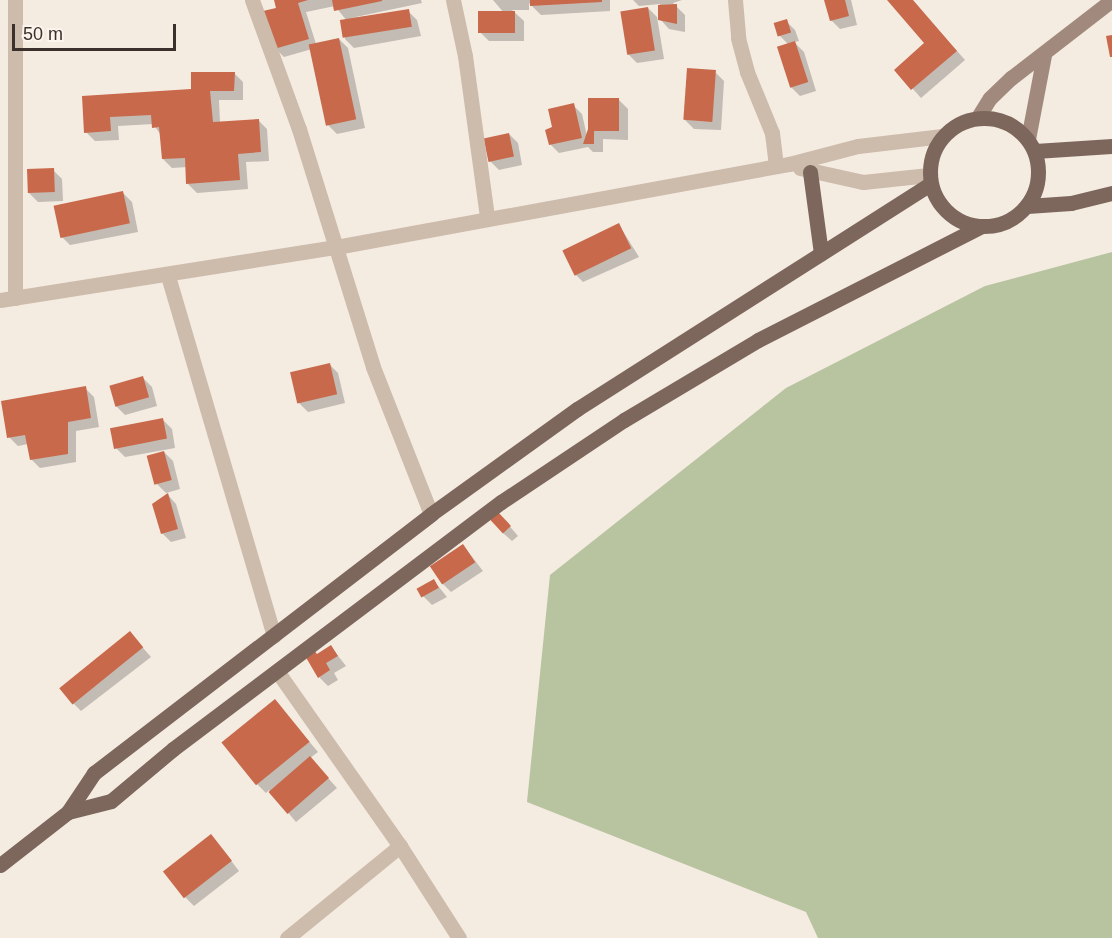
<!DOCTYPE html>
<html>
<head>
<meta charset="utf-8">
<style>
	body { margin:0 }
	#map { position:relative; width:1112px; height:938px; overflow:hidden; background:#f4ebe1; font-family:Arial,sans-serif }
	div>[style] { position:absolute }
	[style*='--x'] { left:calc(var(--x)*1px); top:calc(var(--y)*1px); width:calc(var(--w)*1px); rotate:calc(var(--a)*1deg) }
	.green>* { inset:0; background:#b8c4a0 }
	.shadow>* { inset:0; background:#0003 }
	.building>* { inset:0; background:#c8694b; transform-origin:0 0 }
	.minor>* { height:15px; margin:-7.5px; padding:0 7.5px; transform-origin:7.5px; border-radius:7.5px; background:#cdbbac }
	.secondary>* { height:15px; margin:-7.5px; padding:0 7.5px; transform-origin:7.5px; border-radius:7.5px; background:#a18a7d }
	.primary>* { height:15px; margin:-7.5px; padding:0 7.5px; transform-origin:7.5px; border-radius:7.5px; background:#7d675c }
	.primary>.ring { margin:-7.5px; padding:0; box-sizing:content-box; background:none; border:15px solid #7d675c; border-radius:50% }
	span { translate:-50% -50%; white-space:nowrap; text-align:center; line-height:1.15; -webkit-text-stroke:6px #fbf5ee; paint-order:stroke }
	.scale { position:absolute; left:12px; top:24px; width:164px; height:27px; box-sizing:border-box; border:3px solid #3b302b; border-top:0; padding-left:8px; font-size:18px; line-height:21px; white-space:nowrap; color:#3b302b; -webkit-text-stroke:4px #fbf5ee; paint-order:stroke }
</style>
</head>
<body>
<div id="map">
	<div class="green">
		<div style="clip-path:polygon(1112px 252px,1112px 938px,818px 938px,806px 912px,527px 802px,550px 575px,786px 388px,985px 286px)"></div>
	</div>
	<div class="shadow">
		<div style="clip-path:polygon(276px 0,421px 0,422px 3px,351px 18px,408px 11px,417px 20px,421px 36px,354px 48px,345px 39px,347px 21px,335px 6px,306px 12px,316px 44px,339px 39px,348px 48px,365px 128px,337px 134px,328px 125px,312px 49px,284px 57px,275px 48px)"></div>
		<div style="clip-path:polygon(610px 0,610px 11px,541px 15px,529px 3px,529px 10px,512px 10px,524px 21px,524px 41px,489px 41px,480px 32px,504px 13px,493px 0)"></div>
		<div style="clip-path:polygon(633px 0,682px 0,673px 3px,685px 15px,685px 32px,669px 29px,660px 19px,660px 4px,639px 6px)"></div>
		<div style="clip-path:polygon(826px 0,851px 0,857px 25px,840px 29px,831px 20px)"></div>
		<div style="clip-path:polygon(889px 0,912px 0,965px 60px,921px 98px,896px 70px,927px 43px)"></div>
		<div style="clip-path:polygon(648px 8px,657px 17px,664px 59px,637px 63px,628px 54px)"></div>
		<div style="clip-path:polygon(786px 21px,795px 30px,799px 41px,794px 42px,804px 52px,816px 91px,800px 96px,791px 87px,789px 45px,779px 35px)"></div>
		<div style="clip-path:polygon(715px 72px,724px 81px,721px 130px,694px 129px,685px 120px)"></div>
		<div style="clip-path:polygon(234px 73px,243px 82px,243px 100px,219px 100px,220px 123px,258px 120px,267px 129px,269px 161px,246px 162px,248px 189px,197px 193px,188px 184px,187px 167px,172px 168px,163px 159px,161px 135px,153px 124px,118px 126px,119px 140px,95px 141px,86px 132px,83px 98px,193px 90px)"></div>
		<div style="clip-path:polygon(619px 100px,628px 109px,628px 140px,603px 139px,603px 152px,593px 152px,588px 147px,559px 153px,550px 144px,554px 128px,573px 105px,582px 114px,587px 136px)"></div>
		<div style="clip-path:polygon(509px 134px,518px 143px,522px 165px,499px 170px,490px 161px)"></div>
		<div style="clip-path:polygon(53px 170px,62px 179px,63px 201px,38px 202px,29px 193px)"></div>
		<div style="clip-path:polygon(123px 193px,132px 202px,138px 232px,70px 245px,61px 236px)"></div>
		<div style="clip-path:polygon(619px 225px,639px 257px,583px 282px,574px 273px)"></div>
		<div style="clip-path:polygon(329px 364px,338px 373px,345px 403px,308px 412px,299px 403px)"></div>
		<div style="clip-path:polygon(143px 378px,152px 387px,157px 406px,125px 415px,116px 406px)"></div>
		<div style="clip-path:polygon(85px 388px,94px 397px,99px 427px,76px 431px,76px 462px,40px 468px,31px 459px,28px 444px,18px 446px,9px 437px)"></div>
		<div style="clip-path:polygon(163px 420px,172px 429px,175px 448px,125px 457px,116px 448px)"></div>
		<div style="clip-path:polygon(164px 452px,173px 461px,180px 489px,166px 493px,157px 484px)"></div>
		<div style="clip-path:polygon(168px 495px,176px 504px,186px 538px,171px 542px,162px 533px)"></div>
		<div style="clip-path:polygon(507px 523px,518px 536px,512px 541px,503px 533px)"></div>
		<div style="clip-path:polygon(463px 545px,483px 571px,451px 592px,442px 583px)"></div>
		<div style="clip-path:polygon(434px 581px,447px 597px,432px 605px,423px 596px)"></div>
		<div style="clip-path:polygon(130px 633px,151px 657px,81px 711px,72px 702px)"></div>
		<div style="clip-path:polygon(331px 647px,346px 666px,334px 673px,338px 680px,328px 686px,319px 677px,318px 656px)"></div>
		<div style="clip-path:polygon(275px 701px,318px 752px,310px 758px,337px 788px,296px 822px,269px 790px,266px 793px,257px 784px)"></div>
		<div style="clip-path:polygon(219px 845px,239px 871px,194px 906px,185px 897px)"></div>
	</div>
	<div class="building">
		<div style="clip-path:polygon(274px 0,308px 0,298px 3px,309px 39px,274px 49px,263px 11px,276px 8px)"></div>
		<div style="clip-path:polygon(332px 0,382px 0,382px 1px,334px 11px)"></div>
		<div style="clip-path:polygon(530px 0,602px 0,602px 2px,530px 6px)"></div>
		<div style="clip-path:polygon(824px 0,845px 0,849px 16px,830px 21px)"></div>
		<div style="clip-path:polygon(887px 0,913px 0,957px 51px,911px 90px,894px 70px,924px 43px)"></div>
		<div style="clip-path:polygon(677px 4px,677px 24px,658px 20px,658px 5px)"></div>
		<div style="left:648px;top:7px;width:44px;height:28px;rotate:81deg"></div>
		<div style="left:409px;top:9px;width:18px;height:70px;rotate:81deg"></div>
		<div style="left:478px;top:11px;width:37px;height:22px"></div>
		<div style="left:787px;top:19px;width:14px;height:14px;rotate:73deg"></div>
		<div style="clip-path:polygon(1112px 35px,1112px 57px,1110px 57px,1106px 36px)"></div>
		<div style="left:339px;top:38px;width:83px;height:31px;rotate:78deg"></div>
		<div style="left:795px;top:41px;width:43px;height:19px;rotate:72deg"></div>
		<div style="left:687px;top:68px;width:29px;height:52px;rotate:4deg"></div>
		<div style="clip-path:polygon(191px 72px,235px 72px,234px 91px,210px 91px,213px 122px,259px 119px,261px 152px,238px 154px,240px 180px,186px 184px,185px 158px,162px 159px,159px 127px,152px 128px,151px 115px,110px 117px,111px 131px,84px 133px,82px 96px,191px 89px)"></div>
		<div style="clip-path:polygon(588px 98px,619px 98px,619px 131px,594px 131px,594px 144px,583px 144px,588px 129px)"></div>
		<div style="clip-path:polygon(574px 103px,582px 138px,549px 145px,545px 130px,552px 127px,548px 109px)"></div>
		<div style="left:509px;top:133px;width:24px;height:26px;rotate:78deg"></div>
		<div style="left:54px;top:168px;width:24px;height:27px;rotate:88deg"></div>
		<div style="left:123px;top:191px;width:33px;height:71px;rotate:78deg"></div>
		<div style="left:619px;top:223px;width:28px;height:63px;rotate:64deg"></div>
		<div style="left:330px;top:363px;width:32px;height:41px;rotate:77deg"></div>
		<div style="left:143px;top:376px;width:22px;height:35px;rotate:74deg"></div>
		<div style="clip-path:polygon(86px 386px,91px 418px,68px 422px,68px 454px,30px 460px,25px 435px,7px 438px,1px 401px)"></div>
		<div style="left:163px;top:418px;width:21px;height:54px;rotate:79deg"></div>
		<div style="left:164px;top:451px;width:30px;height:18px;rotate:75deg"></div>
		<div style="clip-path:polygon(168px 493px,178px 529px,161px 534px,152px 504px)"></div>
		<div style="left:498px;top:512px;width:19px;height:11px;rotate:47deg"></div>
		<div style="left:463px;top:544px;width:22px;height:40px;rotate:56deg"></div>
		<div style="left:434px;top:579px;width:10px;height:20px;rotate:61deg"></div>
		<div style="left:130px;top:631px;width:21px;height:91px;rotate:51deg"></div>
		<div style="clip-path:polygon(331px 645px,338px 656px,326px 663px,330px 670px,318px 678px,304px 654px,313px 649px,317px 654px)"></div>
		<div style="left:275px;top:699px;width:55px;height:69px;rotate:51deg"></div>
		<div style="left:310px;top:756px;width:29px;height:55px;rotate:49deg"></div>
		<div style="left:211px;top:834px;width:34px;height:61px;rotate:52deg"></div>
	</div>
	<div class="minor">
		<div style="--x:252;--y:0;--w:137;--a:70"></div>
		<div style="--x:299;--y:129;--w:249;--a:72.7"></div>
		<div style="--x:373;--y:367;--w:158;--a:68.5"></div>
		<div style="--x:453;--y:0;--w:57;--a:77.9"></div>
		<div style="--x:465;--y:56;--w:162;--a:82.2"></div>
		<div style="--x:735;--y:0;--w:38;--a:85"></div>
		<div style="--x:738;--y:38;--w:35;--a:75"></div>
		<div style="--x:747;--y:72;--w:66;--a:67.7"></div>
		<div style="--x:772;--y:133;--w:33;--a:83"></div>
		<div style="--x:800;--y:168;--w:65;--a:12.5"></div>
		<div style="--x:863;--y:182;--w:66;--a:-6.1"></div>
		<div style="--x:168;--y:276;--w:375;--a:73.6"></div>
		<div style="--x:15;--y:298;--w:298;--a:-90"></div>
		<div style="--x:0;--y:300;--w:340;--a:-9"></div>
		<div style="--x:336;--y:247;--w:461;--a:-10.4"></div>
		<div style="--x:789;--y:164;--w:71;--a:-14.6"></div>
		<div style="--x:858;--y:146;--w:85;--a:-6.8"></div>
		<div style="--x:277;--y:671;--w:214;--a:54.9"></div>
		<div style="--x:400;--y:846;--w:109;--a:57.3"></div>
		<div style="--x:287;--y:938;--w:146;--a:-39.2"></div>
	</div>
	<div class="secondary">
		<div style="--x:978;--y:117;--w:22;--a:-58"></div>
		<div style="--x:990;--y:98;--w:29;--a:-44"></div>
		<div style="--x:1011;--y:78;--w:128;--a:-37.7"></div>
		<div style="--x:1028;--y:139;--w:86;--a:-79.2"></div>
	</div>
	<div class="primary">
		<div class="ring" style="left:930px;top:118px;width:93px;height:93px"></div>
		<div style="--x:1035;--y:151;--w:77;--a:-3.7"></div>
		<div style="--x:810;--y:172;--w:82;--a:82.3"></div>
		<div style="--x:1027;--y:206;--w:44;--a:-3.9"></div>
		<div style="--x:1071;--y:203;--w:42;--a:-13.7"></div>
		<div style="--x:68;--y:812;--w:44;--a:-14.3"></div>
		<div style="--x:111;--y:801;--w:81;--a:-40"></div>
		<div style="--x:173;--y:749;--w:411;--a:-37"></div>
		<div style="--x:501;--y:502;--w:148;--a:-33.7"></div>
		<div style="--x:624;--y:420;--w:156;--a:-30.8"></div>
		<div style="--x:758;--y:340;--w:251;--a:-27"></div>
		<div style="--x:0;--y:865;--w:86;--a:-37.9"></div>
		<div style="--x:68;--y:812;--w:47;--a:-56.3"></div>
		<div style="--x:94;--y:773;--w:425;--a:-37.5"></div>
		<div style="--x:431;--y:514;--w:180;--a:-35.7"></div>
		<div style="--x:577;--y:409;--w:419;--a:-32.5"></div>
	</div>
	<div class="scale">50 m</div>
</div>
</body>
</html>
